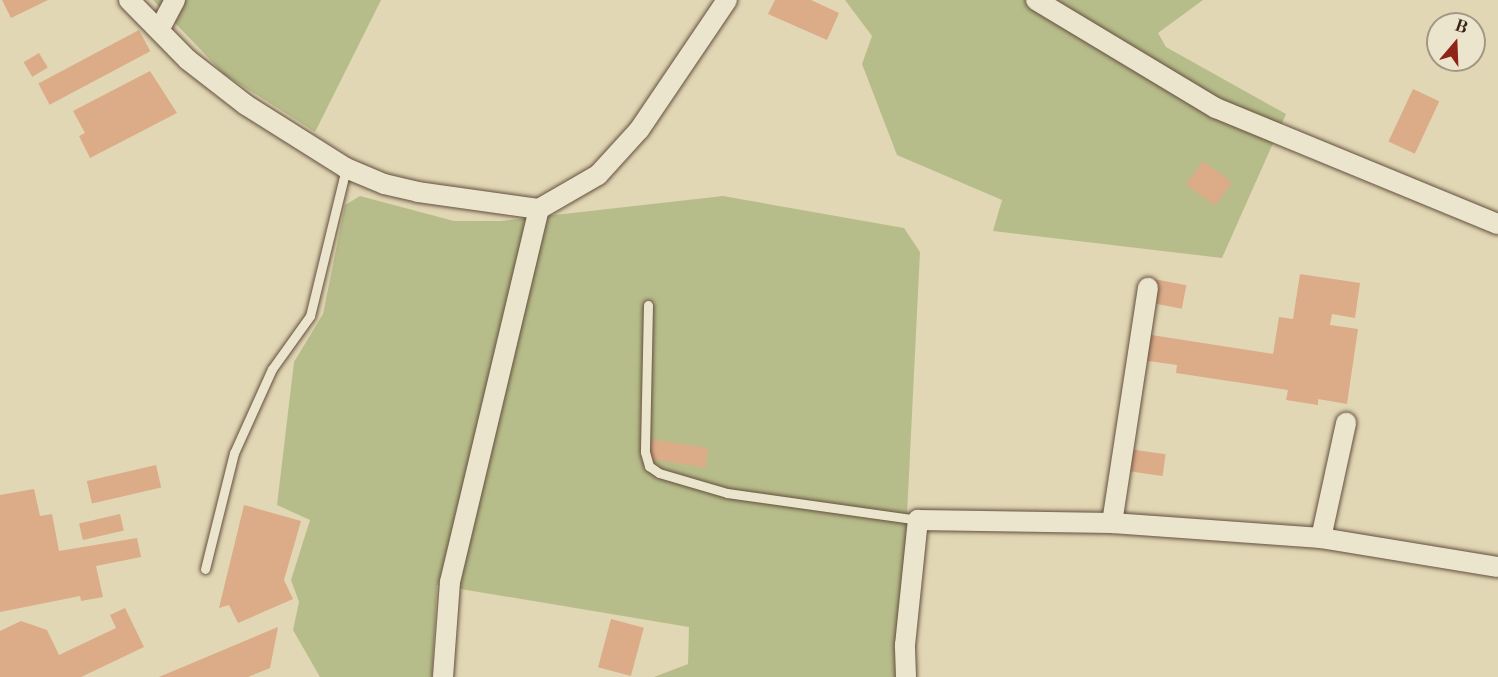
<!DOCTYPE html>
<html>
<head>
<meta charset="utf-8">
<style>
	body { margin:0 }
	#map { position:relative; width:1498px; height:677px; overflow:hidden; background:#e1d7b4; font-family:"Libre Bodoni",serif }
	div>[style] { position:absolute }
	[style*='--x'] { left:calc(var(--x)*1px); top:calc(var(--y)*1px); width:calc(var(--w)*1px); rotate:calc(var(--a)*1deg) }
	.green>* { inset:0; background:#b7bd8a }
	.building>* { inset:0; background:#dcab88; transform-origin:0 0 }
	.roads { filter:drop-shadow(0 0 2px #644f3f) drop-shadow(0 0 2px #644f3f) }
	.service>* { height:9px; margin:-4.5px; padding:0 4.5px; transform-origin:4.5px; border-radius:4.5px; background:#ece5ce }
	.minor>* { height:20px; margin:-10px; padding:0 10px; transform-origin:10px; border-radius:10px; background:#ece5ce }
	span { translate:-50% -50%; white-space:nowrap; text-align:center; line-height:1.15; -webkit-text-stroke:5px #ece5ce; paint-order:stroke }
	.north { position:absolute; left:1426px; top:12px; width:60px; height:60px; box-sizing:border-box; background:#ece5ce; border:2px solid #a59785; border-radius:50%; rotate:19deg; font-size:16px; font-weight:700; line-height:24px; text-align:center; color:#3a2218 }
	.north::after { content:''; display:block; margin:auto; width:21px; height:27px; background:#8f2418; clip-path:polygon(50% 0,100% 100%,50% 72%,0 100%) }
</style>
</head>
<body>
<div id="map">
	<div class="green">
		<div style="clip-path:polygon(153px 0,381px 0,315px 132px,224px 74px)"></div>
		<div style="clip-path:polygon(845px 0,1203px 0,1158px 33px,1166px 47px,1286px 114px,1222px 258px,993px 231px,1002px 200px,897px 155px,862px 64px,872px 36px)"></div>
		<div style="clip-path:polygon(360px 196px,454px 221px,501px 221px,723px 196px,904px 228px,920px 252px,899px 677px,654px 677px,688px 664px,689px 627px,437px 585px,432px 677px,320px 677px,293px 630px,299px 602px,291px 580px,310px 520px,277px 505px,294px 362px,323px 314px,345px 205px)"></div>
	</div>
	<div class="building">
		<div style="clip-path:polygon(2px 0,48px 0,11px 18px)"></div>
		<div style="clip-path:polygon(775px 0,811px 0,839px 13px,827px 40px,768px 14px)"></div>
		<div style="left:139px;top:30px;width:24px;height:114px;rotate:62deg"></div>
		<div style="left:39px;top:53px;width:17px;height:18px;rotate:59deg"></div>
		<div style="clip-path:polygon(150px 71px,177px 113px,90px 158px,79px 136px,85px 133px,73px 111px)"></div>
		<div style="left:1413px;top:89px;width:29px;height:58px;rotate:25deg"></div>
		<div style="left:1203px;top:161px;width:36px;height:29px;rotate:36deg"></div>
		<div style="clip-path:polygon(1300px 274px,1360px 283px,1355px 318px,1332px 314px,1330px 325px,1358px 329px,1347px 404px,1318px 399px,1318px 405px,1286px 400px,1288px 390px,1176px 373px,1177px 365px,1141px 360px,1145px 334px,1273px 354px,1279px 317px,1293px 319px)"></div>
		<div style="left:1154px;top:279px;width:33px;height:24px;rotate:11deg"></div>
		<div style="left:651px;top:439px;width:58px;height:20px;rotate:9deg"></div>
		<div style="left:1129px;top:449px;width:37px;height:22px;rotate:8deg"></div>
		<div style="left:156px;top:465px;width:23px;height:71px;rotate:77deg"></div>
		<div style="clip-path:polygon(34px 489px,40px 516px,52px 514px,59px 551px,137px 538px,141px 557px,96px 566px,103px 597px,81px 601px,80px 596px,0 612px,0 495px)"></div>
		<div style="clip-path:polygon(244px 505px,301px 521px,284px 580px,293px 599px,238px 623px,229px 605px,219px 608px)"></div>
		<div style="left:120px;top:514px;width:17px;height:42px;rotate:77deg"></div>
		<div style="clip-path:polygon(125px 608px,144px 647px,81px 677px,0 677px,0 631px,21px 621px,47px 630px,59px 655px,116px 628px,110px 615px)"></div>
		<div style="left:611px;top:619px;width:34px;height:50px;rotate:15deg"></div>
		<div style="clip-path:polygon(278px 627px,270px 668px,248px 677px,159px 677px)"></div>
	</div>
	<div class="roads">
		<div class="service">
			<div style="--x:648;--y:305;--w:147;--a:91.2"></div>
			<div style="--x:645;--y:452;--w:15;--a:74"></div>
			<div style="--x:649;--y:466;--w:12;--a:35"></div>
			<div style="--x:659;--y:473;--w:71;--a:16.4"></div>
			<div style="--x:727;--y:493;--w:193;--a:8"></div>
			<div style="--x:205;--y:569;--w:120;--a:-76"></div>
			<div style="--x:234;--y:453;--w:92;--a:-65.7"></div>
			<div style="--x:272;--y:369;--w:65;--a:-54.4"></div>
			<div style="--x:310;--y:316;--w:152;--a:-76.3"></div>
		</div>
		<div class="minor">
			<div style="--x:129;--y:0;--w:84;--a:45.5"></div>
			<div style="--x:188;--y:60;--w:73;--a:37.8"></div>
			<div style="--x:246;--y:105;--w:118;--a:32.2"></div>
			<div style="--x:346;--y:168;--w:41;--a:22.8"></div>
			<div style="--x:384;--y:184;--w:35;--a:13"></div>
			<div style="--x:418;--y:192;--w:122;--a:8"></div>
			<div style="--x:1036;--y:0;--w:210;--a:31"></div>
			<div style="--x:1216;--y:108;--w:305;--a:22.4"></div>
			<div style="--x:159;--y:30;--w:34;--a:-62"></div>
			<div style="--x:1112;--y:523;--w:238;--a:-81.3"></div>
			<div style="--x:1321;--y:538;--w:118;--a:-77.7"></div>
			<div style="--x:443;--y:677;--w:95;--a:-85.8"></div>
			<div style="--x:450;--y:582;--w:383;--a:-76.6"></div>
			<div style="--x:539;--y:209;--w:68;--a:-30"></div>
			<div style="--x:598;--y:175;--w:61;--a:-47.7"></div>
			<div style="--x:639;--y:130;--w:157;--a:-55.9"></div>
			<div style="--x:906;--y:677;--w:32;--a:-92"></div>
			<div style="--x:905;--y:645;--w:126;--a:-84.1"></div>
			<div style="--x:918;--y:520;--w:194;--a:0.9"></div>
			<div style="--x:1112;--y:523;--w:210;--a:4.1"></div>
			<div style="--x:1321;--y:538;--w:179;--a:9.3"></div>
		</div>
	</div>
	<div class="north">B</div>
</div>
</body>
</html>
